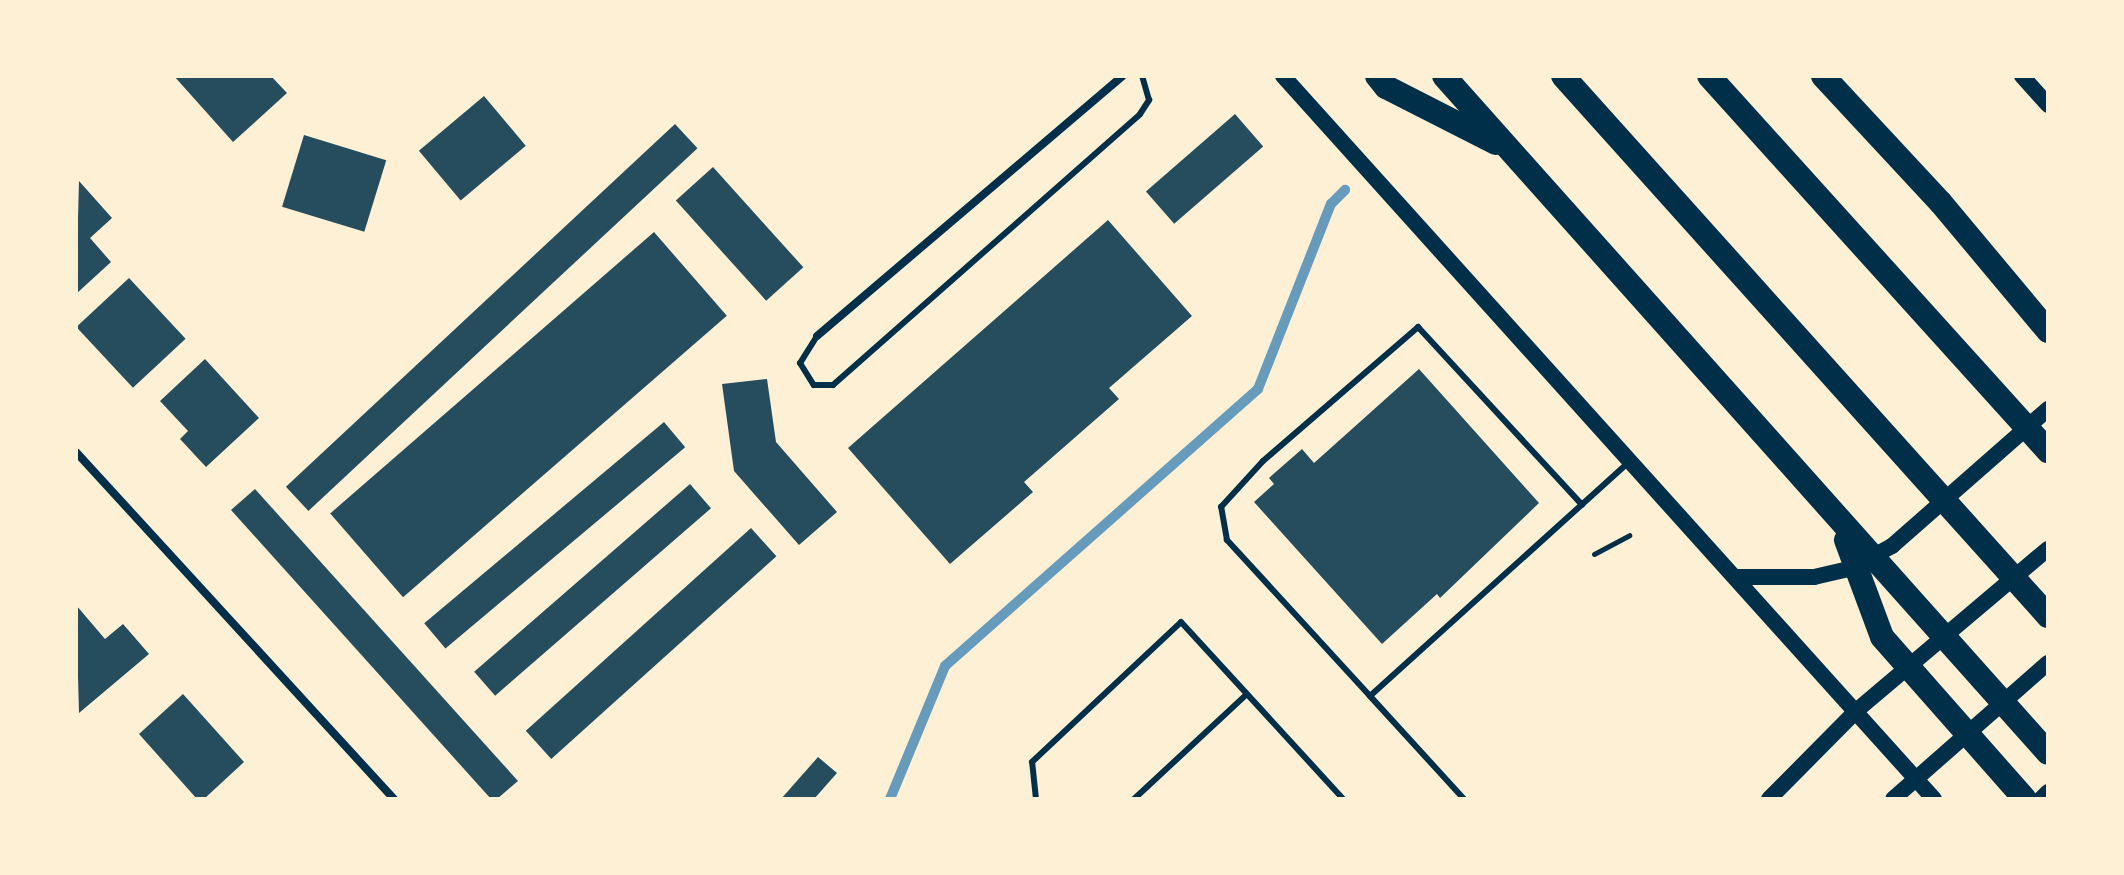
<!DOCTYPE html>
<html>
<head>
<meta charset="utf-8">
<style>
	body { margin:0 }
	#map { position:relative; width:2124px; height:875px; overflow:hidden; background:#fdf0d5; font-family:Roboto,sans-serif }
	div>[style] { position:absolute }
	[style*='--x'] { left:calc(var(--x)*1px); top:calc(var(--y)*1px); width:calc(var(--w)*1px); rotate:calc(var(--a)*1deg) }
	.stream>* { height:10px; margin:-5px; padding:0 5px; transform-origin:5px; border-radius:5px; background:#669bbc }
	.building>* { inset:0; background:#264d5e; transform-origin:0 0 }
	.path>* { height:5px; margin:-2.5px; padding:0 2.5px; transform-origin:2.5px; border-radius:2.5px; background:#003049 }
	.service>* { height:6px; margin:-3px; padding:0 3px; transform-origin:3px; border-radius:3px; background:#003049 }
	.minor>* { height:8px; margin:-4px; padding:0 4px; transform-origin:4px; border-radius:4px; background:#003049 }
	.secondary>* { height:16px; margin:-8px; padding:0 8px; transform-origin:8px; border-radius:8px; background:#003049 }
	.motorway>* { height:24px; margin:-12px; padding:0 12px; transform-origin:12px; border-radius:12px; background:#003049 }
	span { translate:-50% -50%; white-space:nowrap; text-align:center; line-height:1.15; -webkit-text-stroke:6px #fdf0d5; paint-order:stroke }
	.frame { position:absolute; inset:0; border:78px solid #fdf0d5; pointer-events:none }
</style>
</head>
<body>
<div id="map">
	<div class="stream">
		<div style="--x:890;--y:799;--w:144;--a:-67.5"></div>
		<div style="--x:945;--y:666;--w:418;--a:-41.5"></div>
		<div style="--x:1258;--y:389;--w:199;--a:-68.5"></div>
		<div style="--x:1331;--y:204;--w:20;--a:-45"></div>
	</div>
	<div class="building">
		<div style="clip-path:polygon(174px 76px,271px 76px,287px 93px,233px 142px)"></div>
		<div style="left:484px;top:96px;width:65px;height:85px;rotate:50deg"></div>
		<div style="left:1235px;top:114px;width:43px;height:118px;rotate:49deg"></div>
		<div style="left:675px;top:124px;width:33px;height:532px;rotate:47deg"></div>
		<div style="left:304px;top:135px;width:86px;height:75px;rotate:17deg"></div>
		<div style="left:713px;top:167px;width:135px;height:50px;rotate:48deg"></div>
		<div style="clip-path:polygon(79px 181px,112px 218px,90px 238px,111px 262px,76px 294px)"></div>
		<div style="clip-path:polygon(1108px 220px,1192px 316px,1109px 388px,1119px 399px,1024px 482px,1033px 492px,950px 564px,848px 448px)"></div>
		<div style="left:654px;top:232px;width:111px;height:429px;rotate:49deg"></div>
		<div style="left:129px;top:278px;width:83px;height:72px;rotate:47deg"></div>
		<div style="clip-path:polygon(205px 359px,259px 418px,206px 467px,180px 439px,188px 431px,160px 401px)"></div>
		<div style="clip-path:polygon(1419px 369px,1539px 503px,1440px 598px,1437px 594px,1382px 644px,1254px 502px,1274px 484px,1269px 478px,1302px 449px,1314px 463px)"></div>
		<div style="clip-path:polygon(767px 379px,776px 442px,837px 512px,799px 545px,734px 471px,722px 384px)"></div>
		<div style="left:664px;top:422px;width:33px;height:313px;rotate:50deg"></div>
		<div style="left:690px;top:484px;width:32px;height:286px;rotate:49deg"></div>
		<div style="clip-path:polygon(255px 489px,518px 781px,497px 799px,491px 799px,231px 510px)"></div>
		<div style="left:751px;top:528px;width:38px;height:303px;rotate:48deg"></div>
		<div style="clip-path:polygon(76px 605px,105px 639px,123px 624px,149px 654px,79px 713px)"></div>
		<div style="clip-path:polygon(183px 694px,244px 762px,204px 799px,197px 799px,139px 734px)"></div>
		<div style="clip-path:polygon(818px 757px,837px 773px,814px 799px,781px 799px)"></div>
	</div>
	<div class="path">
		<div style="--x:1594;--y:554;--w:40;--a:-28"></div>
	</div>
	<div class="service">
		<div style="--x:817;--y:336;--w:32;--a:122"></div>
		<div style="--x:800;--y:363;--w:26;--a:58"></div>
		<div style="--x:814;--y:385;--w:19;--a:0"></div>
		<div style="--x:833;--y:385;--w:409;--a:-41.4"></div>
		<div style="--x:1140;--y:114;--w:17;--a:-57"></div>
		<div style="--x:1149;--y:100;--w:25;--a:-106"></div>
		<div style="--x:1370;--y:696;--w:212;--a:-132.5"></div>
		<div style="--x:1227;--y:540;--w:34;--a:-100"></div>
		<div style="--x:1221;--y:507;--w:62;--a:-47.6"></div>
		<div style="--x:1263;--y:461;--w:205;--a:-40.8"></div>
		<div style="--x:1418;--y:327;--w:242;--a:47.3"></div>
		<div style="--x:1036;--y:799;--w:37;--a:-96"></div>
		<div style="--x:1032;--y:762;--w:204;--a:-43.2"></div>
		<div style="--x:1181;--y:622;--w:240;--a:47.5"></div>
		<div style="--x:1134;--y:799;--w:154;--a:-42.9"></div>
		<div style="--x:1464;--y:799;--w:139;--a:-132.4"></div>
		<div style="--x:1370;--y:696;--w:346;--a:-42.1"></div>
	</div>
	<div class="minor">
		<div style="--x:817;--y:336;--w:401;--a:-40.4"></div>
		<div style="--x:76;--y:452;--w:471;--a:47.5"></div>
	</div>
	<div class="secondary">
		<div style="--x:1283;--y:76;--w:973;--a:48"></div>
		<div style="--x:2022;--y:76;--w:39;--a:48"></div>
		<div style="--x:1735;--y:577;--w:79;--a:0"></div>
		<div style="--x:1814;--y:577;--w:39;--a:-13"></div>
		<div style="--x:1852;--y:568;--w:46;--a:-28.8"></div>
		<div style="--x:1892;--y:546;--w:208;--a:-41.3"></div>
		<div style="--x:1769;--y:799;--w:124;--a:-45.3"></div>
		<div style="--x:1856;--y:711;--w:251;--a:-40.2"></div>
		<div style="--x:1893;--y:799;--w:206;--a:-41.3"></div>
		<div style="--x:2041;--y:799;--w:10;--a:-45"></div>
	</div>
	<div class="motorway">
		<div style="--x:1377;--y:76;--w:14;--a:51"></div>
		<div style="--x:1386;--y:87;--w:123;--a:27"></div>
		<div style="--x:1444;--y:76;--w:907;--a:48.26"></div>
		<div style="--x:1563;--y:76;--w:726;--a:48.07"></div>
		<div style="--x:1709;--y:76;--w:506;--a:47.89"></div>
		<div style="--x:1823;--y:76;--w:173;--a:47.1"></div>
		<div style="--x:1941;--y:203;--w:167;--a:50.1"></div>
		<div style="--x:1846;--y:540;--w:103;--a:69.6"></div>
		<div style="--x:1882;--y:637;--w:216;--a:48.6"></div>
	</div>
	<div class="frame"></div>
</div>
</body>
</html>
